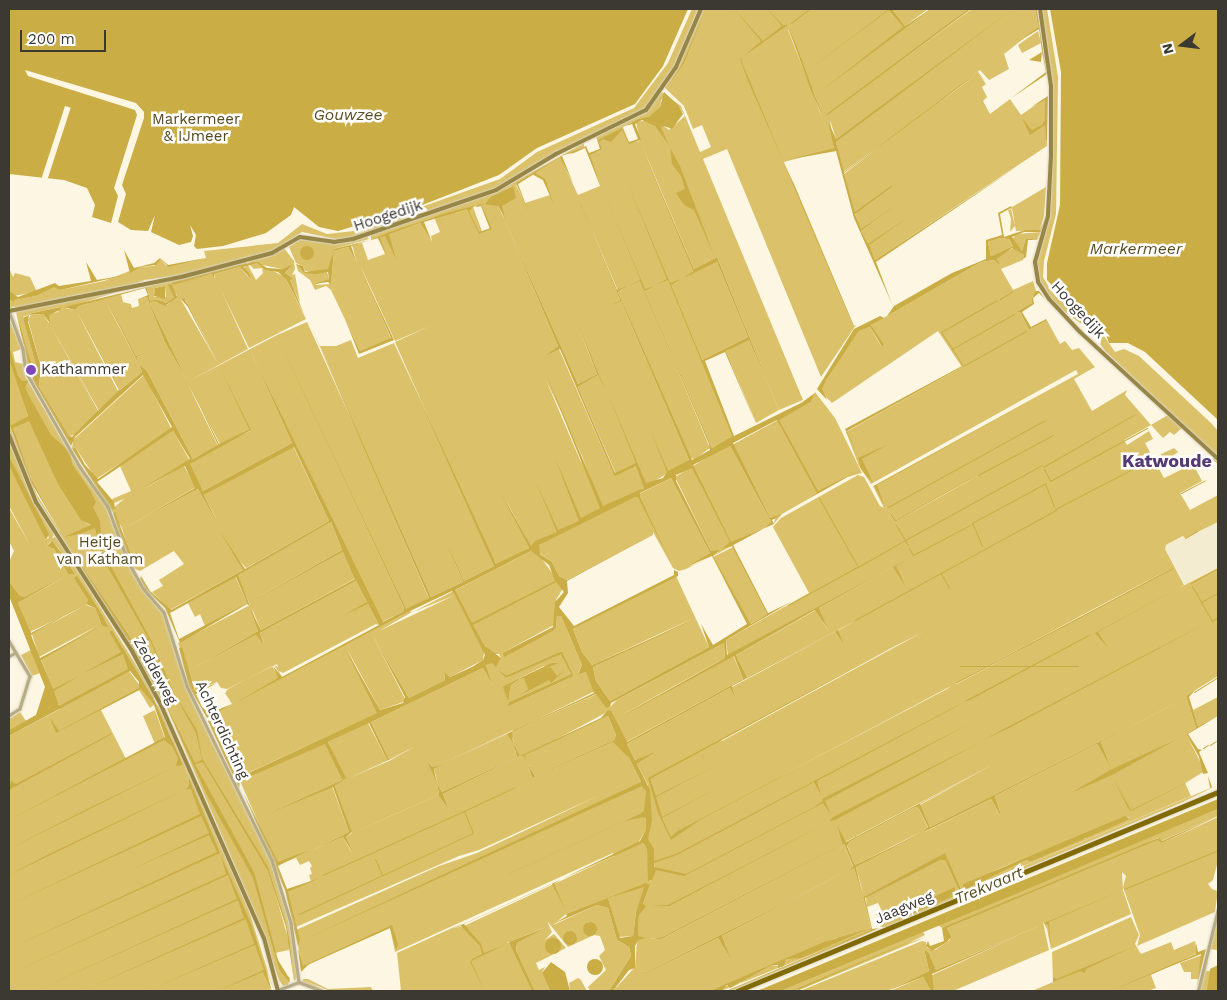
<!DOCTYPE html>
<html>
<head>
<meta charset="utf-8">
<style>
	body { margin:0 }
	#map { position:relative; width:1227px; height:1000px; overflow:hidden; background:#fcf6e3; font-family:"Work Sans",sans-serif }
	div>[style] { position:absolute }
	[style*='--x'] { left:calc(var(--x)*1px); top:calc(var(--y)*1px); width:calc(var(--w)*1px); rotate:calc(var(--a)*1deg) }
	.built>* { inset:0; background:#f4ecd1 }
	.green>* { inset:0; background:#dbc26a }
	.water>* { inset:0; background:#caad44; transform-origin:0 0 }
	.round { border-radius:50% }
	.pier>* { inset:0; background:#fcf6e3; transform-origin:0 0 }
	.stream>* { height:1px; margin:-0.5px; padding:0 0.5px; transform-origin:0.5px; border-radius:0.5px; background:#caad44 }
	.roads { filter:drop-shadow(0 0 1px #d9d4c3) drop-shadow(0 0 1px #d9d4c3) }
	.street>* { height:2.5px; margin:-1.25px; padding:0 1.25px; transform-origin:1.25px; border-radius:1.25px; background:#b7ab82 }
	.secondary>* { height:4px; margin:-2px; padding:0 2px; transform-origin:2px; border-radius:2px; background:#988646 }
	.primary>* { height:4.5px; margin:-2.25px; padding:0 2.25px; transform-origin:2.25px; border-radius:2.25px; background:#826b05 }
	.dots>* { width:14px; height:14px; translate:-50% -50%; box-sizing:border-box; border:2px solid #fff; border-radius:50% }
	span { translate:-50% -50%; white-space:nowrap; text-align:center; line-height:1.15; -webkit-text-stroke:5px #fff; paint-order:stroke }
	.park-label { font-size:15px; color:#564a1f }
	.street-label { font-size:15px; color:#3c3932 }
	.poi-label { font-size:15px; color:#3c3932 }
	.left { translate:0 -50%; text-align:left }
	.water-label { font-size:16px; color:#594d22; font-style:italic }
	.quarter-label { font-size:18px; color:#563a76; font-weight:700 }
	.frame { position:absolute; inset:0; border:10px solid #3c3932; pointer-events:none }
	.north { position:absolute; left:1157px; top:20px; width:50px; height:50px; -webkit-text-stroke:4px #fff; paint-order:stroke; rotate:255deg; font-size:14px; font-weight:700; line-height:20px; text-align:center; color:#3c3932 }
	.north::after { content:''; display:block; margin:auto; width:18px; height:22px; background:#3c3932; clip-path:polygon(50% 0,100% 100%,50% 72%,0 100%) }
	.scale { position:absolute; left:20px; top:30px; width:86px; height:22px; box-sizing:border-box; border:2px solid #3c3932; border-top:0; padding-left:6px; font-size:15px; line-height:18px; white-space:nowrap; color:#3c3932; -webkit-text-stroke:4px #fff; paint-order:stroke }
</style>
</head>
<body>
<div id="map">
	<div class="built">
		<div style="clip-path:polygon(1218px 522px,1218px 568px,1185px 585px,1165px 549px,1166px 545px)"></div>
	</div>
	<div class="green">
		<div style="clip-path:polygon(692px 9px,698px 9px,672px 71px,643px 111px,490px 191px,367px 234px,340px 240px,302px 232px,271px 252px,189px 274px,145px 280px,128px 286px,15px 308px,14px 306px,9px 310px,9px 299px,14px 303px,14px 300px,36px 296px,54px 286px,60px 290px,104px 281px,140px 267px,154px 266px,161px 259px,166px 266px,206px 258px,204px 251px,278px 243px,302px 224px,327px 234px,354px 231px,500px 179px,537px 152px,634px 108px,668px 63px)"></div>
		<div style="clip-path:polygon(evenodd,702px 9px,891px 9px,904px 28px,930px 9px,968px 9px,888px 70px,972px 9px,1035px 9px,1038px 27px,1004px 54px,1009px 69px,989px 80px,980px 70px,939px 103px,978px 73px,986px 84px,982px 87px,987px 97px,983px 101px,990px 114px,1010px 99px,1021px 115px,1047px 97px,1047px 146px,875px 260px,861px 231px,885px 213px,860px 230px,844px 174px,897px 133px,843px 172px,836px 142px,892px 99px,836px 139px,830px 120px,834px 148px,784px 162px,853px 326px,856px 325px,821px 377px,727px 149px,703px 159px,803px 400px,779px 410px,717px 257px,694px 269px,641px 143px,693px 271px,689px 274px,717px 262px,748px 337px,702px 360px,732px 436px,712px 448px,645px 291px,648px 289px,645px 290px,606px 198px,710px 448px,695px 459px,689px 458px,618px 292px,625px 288px,618px 291px,587px 219px,620px 300px,616px 302px,621px 301px,689px 460px,627px 498px,531px 547px,505px 499px,529px 548px,497px 565px,488px 551px,494px 566px,464px 581px,454px 561px,463px 582px,431px 597px,364px 447px,429px 599px,406px 610px,306px 398px,404px 608px,404px 611px,382px 622px,250px 350px,292px 443px,203px 491px,189px 465px,202px 454px,193px 459px,147px 371px,139px 364px,142px 372px,120px 390px,77px 312px,119px 393px,99px 411px,51px 326px,97px 411px,75px 435px,68px 436px,39px 386px,41px 367px,28px 320px,31px 315px,43px 314px,49px 323px,49px 314px,58px 312px,60px 307px,32px 313px,23px 317px,37px 369px,36px 375px,28px 374px,13px 312px,29px 365px,16px 311px,127px 289px,65px 308px,75px 310px,79px 306px,121px 294px,123px 302px,131px 304px,132px 308px,139px 306px,138px 299px,147px 297px,149px 303px,155px 301px,167px 305px,177px 295px,171px 289px,173px 284px,212px 274px,215px 278px,214px 274px,240px 267px,250px 279px,243px 268px,248px 265px,256px 280px,263px 273px,262px 268px,254px 269px,249px 264px,257px 263px,285px 277px,306px 319px,249px 348px,221px 290px,248px 349px,189px 381px,277px 335px,307px 322px,362px 443px,320px 346px,336px 346px,351px 340px,358px 358px,394px 343px,480px 534px,395px 342px,430px 326px,395px 341px,360px 265px,391px 339px,360px 351px,331px 290px,326px 286px,315px 290px,310px 280px,298px 271px,296px 264px,304px 273px,327px 272px,329px 279px,315px 285px,331px 284px,334px 251px,348px 247px,357px 263px,352px 245px,362px 243px,368px 260px,385px 254px,378px 238px,371px 240px,371px 235px,500px 190px,584px 143px,584px 147px,561px 156px,565px 167px,578px 195px,600px 186px,588px 154px,600px 149px,596px 137px,643px 114px,662px 92px,681px 106px,700px 152px,711px 147px,702px 125px,693px 129px,684px 106px,664px 87px,702px 9px,788px 29px,815px 95px,822px 117px,788px 30px,788px 29px,702px 9px,663px 94px,679px 106px,685px 116px,669px 130px,664px 126px,658px 129px,648px 120px,636px 122px,640px 141px,629px 143px,623px 127px,638px 119px,650px 118px,660px 107px,661px 100px,666px 96px,663px 94px,702px 9px,533px 175px,543px 180px,550px 195px,525px 203px,516px 185px,533px 175px,702px 9px,512px 186px,499px 203px,504px 218px,497px 204px,484px 203px,512px 186px,702px 9px,481px 205px,490px 228px,482px 231px,473px 207px,481px 205px,702px 9px,434px 217px,440px 232px,431px 236px,432px 242px,420px 223px,390px 233px,434px 217px,702px 9px,505px 221px,578px 384px,597px 374px,580px 331px,600px 378px,598px 375px,578px 387px,616px 474px,613px 473px,559px 349px,543px 357px,558px 346px,505px 221px,702px 9px,180px 298px,186px 301px,189px 306px,218px 364px,180px 298px,702px 9px,106px 302px,136px 356px,160px 346px,137px 357px,137px 361px,106px 302px,702px 9px,150px 306px,151px 306px,187px 380px,165px 343px,150px 306px,702px 9px,220px 368px,250px 431px,218px 446px,188px 384px,220px 444px,249px 429px,220px 368px,702px 9px,546px 380px,582px 456px,590px 477px,580px 460px,546px 380px)"></div>
		<div style="clip-path:polygon(892px 9px,928px 9px,905px 26px)"></div>
		<div style="clip-path:polygon(1041px 9px,1047px 9px,1058px 77px,1056px 214px,1044px 261px,1043px 277px,1050px 289px,1073px 312px,1089px 321px,1084px 326px,1057px 306px,1037px 278px,1036px 266px,1049px 213px,1051px 79px)"></div>
		<div style="clip-path:polygon(1038px 31px,1041px 43px,1022px 53px,1018px 45px)"></div>
		<div style="clip-path:polygon(1046px 187px,1044px 216px,1040px 230px,1016px 231px,1015px 226px,1010px 232px,1011px 219px,1008px 210px,1011px 209px,1015px 226px,1012px 207px)"></div>
		<div style="clip-path:polygon(1041px 232px,1037px 240px,1026px 238px,1022px 251px,1012px 240px,1016px 234px)"></div>
		<div style="clip-path:polygon(367px 237px,369px 239px,334px 249px,329px 269px,317px 273px,305px 271px,303px 266px,296px 263px,289px 247px,302px 238px,339px 243px)"></div>
		<div style="clip-path:polygon(1000px 238px,1009px 239px,1013px 246px,991px 256px,988px 242px)"></div>
		<div style="clip-path:polygon(284px 248px,294px 261px,295px 269px,292px 275px,295px 274px,300px 303px,290px 280px,294px 279px,285px 273px,294px 263px,282px 269px,248px 262px)"></div>
		<div style="clip-path:polygon(evenodd,1013px 248px,1024px 255px,1023px 260px,1001px 269px,1013px 290px,1033px 281px,1037px 294px,1032px 297px,1032px 303px,1016px 312px,1020px 312px,1029px 330px,1046px 321px,1060px 344px,1065px 341px,1072px 350px,1079px 348px,1095px 367px,1074px 379px,1092px 411px,1127px 390px,1125px 395px,1151px 425px,1168px 415px,1182px 428px,1174px 435px,1170px 432px,1163px 438px,1151px 425px,1124px 440px,1127px 445px,1149px 431px,1153px 439px,1145px 443px,1153px 458px,1174px 448px,1178px 452px,1171px 457px,1172px 462px,1159px 469px,1164px 478px,1212px 455px,1194px 466px,1202px 481px,1180px 493px,1190px 510px,1218px 495px,1218px 522px,1185px 538px,1183px 536px,1166px 545px,1165px 549px,1184px 585px,1179px 588px,1218px 568px,1218px 676px,1186px 696px,1196px 728px,1186px 734px,1205px 771px,1185px 783px,1191px 796px,961px 892px,945px 854px,863px 897px,871px 929px,871px 931px,878px 929px,732px 991px,728px 991px,868px 932px,721px 991px,723px 987px,741px 983px,739px 980px,745px 977px,770px 966px,783px 966px,786px 959px,833px 944px,870px 928px,841px 939px,836px 938px,709px 991px,613px 991px,635px 967px,639px 915px,650px 885px,645px 889px,636px 912px,633px 936px,619px 937px,608px 898px,566px 914px,553px 925px,597px 905px,608px 908px,617px 940px,629px 947px,631px 956px,609px 991px,590px 991px,588px 987px,606px 970px,599px 956px,605px 950px,600px 936px,594px 935px,568px 947px,547px 921px,552px 932px,545px 940px,554px 934px,566px 948px,536px 963px,539px 970px,545px 967px,542px 973px,550px 991px,535px 991px,516px 950px,517px 943px,546px 927px,507px 943px,511px 943px,532px 991px,401px 991px,397px 953px,463px 923px,452px 929px,464px 926px,614px 856px,613px 853px,395px 952px,390px 928px,301px 968px,296px 930px,439px 866px,477px 853px,600px 795px,479px 850px,459px 856px,296px 927px,286px 893px,311px 881px,309px 875px,312px 874px,310px 868px,312px 866px,309px 861px,300px 865px,296px 858px,277px 865px,240px 781px,325px 743px,342px 780px,260px 817px,332px 786px,349px 832px,311px 851px,343px 837px,352px 853px,346px 837px,352px 833px,335px 786px,345px 778px,328px 742px,368px 723px,387px 760px,349px 778px,389px 761px,415px 747px,389px 759px,371px 722px,483px 668px,493px 686px,486px 665px,501px 658px,499px 654px,492px 654px,485px 645px,483px 660px,450px 677px,444px 673px,445px 680px,409px 698px,373px 636px,406px 701px,380px 710px,347px 649px,378px 713px,237px 778px,209px 716px,232px 704px,225px 693px,228px 689px,272px 666px,279px 678px,281px 676px,274px 665px,278px 667px,277px 664px,227px 689px,221px 688px,217px 682px,196px 692px,178px 643px,250px 605px,237px 575px,331px 522px,342px 550px,253px 600px,343px 552px,356px 578px,261px 630px,252px 609px,258px 631px,192px 669px,256px 635px,264px 644px,260px 633px,356px 581px,379px 625px,376px 624px,283px 673px,279px 671px,282px 677px,410px 611px,412px 612px,379px 631px,455px 595px,413px 612px,531px 551px,539px 555px,563px 588px,556px 600px,554px 625px,502px 653px,503px 656px,553px 631px,556px 628px,557px 616px,561px 616px,582px 665px,578px 673px,586px 672px,595px 691px,514px 731px,597px 694px,606px 708px,610px 707px,617px 700px,724px 643px,725px 658px,618px 717px,733px 655px,743px 679px,626px 742px,611px 710px,551px 742px,608px 716px,616px 735px,614px 740px,535px 776px,528px 764px,532px 778px,613px 742px,617px 743px,629px 758px,646px 792px,646px 829px,637px 845px,643px 843px,647px 849px,650px 882px,655px 869px,648px 839px,648px 785px,637px 764px,650px 755px,635px 760px,627px 744px,730px 688px,736px 698px,732px 687px,835px 632px,844px 645px,837px 631px,855px 621px,747px 677px,736px 655px,816px 610px,828px 630px,819px 608px,897px 565px,728px 656px,726px 640px,809px 593px,773px 527px,781px 518px,858px 475px,864px 477px,880px 506px,884px 508px,873px 486px,1078px 374px,1076px 370px,871px 484px,859px 466px,846px 432px,962px 367px,938px 331px,832px 403px,818px 389px,859px 331px,870px 327px,881px 346px,871px 325px,981px 262px,994px 260px,1001px 267px,997px 260px,999px 256px,1013px 248px,979px 475px,895px 522px,886px 507px,896px 520px,979px 475px,1013px 248px,1172px 568px,957px 684px,954px 684px,1086px 613px,1172px 568px,1013px 248px,923px 632px,722px 741px,721px 740px,889px 649px,923px 632px,1013px 248px,562px 651px,574px 676px,507px 707px,509px 702px,571px 674px,562px 653px,506px 678px,496px 669px,507px 675px,562px 651px,1013px 248px,544px 666px,548px 671px,551px 667px,556px 675px,520px 693px,529px 689px,524px 677px,520px 679px,511px 685px,509px 695px,507px 684px,544px 666px,1013px 248px,951px 686px,947px 689px,778px 778px,787px 773px,951px 686px,1013px 248px,1184px 699px,1101px 742px,1110px 766px,1097px 744px,995px 796px,1002px 818px,991px 799px,925px 832px,928px 828px,918px 807px,915px 807px,849px 842px,847px 845px,855px 865px,921px 832px,856px 867px,863px 893px,854px 868px,850px 869px,853px 867px,844px 844px,665px 937px,654px 939px,649px 938px,660px 938px,842px 844px,836px 823px,845px 842px,992px 765px,920px 805px,930px 827px,1184px 699px,1013px 248px,513px 730px,511px 734px,514px 742px,507px 734px,434px 769px,437px 781px,430px 763px,433px 768px,438px 766px,513px 730px,1013px 248px,1183px 736px,1112px 773px,1088px 783px,1111px 770px,1183px 736px,1013px 248px,515px 750px,520px 756px,443px 794px,449px 810px,438px 795px,354px 832px,439px 794px,437px 783px,442px 792px,517px 757px,515px 750px,1013px 248px,1128px 817px,1130px 819px,1089px 835px,1085px 839px,1080px 838px,1030px 862px,1027px 860px,967px 889px,963px 887px,998px 869px,1128px 817px,1013px 248px,847px 871px,722px 936px,730px 957px,718px 938px,647px 973px,638px 970px,647px 972px,847px 871px,1013px 248px,588px 922px,593px 923px,596px 932px,592px 935px,583px 930px,588px 922px,1013px 248px,568px 931px,577px 936px,573px 944px,566px 943px,563px 939px,568px 931px)"></div>
		<div style="clip-path:polygon(evenodd,246px 261px,247px 264px,241px 266px,169px 284px,174px 297px,166px 303px,150px 301px,147px 287px,129px 291px,246px 261px,165px 286px,166px 297px,154px 297px,155px 288px,165px 286px)"></div>
		<div style="clip-path:polygon(9px 268px,13px 277px,15px 273px,30px 277px,37px 292px,13px 296px,9px 291px)"></div>
		<div style="clip-path:polygon(evenodd,9px 319px,22px 349px,13px 352px,15px 362px,23px 364px,25px 376px,76px 464px,105px 505px,125px 556px,142px 588px,164px 613px,193px 703px,275px 870px,294px 944px,297px 978px,294px 981px,290px 942px,286px 922px,268px 867px,289px 942px,289px 950px,275px 953px,283px 972px,290px 978px,288px 985px,283px 986px,279px 980px,256px 915px,163px 699px,170px 693px,159px 698px,132px 648px,33px 492px,9px 430px,9px 319px,15px 375px,95px 527px,86px 523px,59px 485px,38px 435px,30px 421px,26px 421px,12px 428px,30px 476px,61px 533px,37px 495px,10px 427px,28px 416px,15px 375px,9px 319px,65px 540px,135px 644px,148px 638px,136px 646px,162px 696px,65px 540px)"></div>
		<div style="clip-path:polygon(1104px 336px,1115px 352px,1124px 349px,1139px 356px,1211px 423px,1218px 431px,1218px 457px,1105px 351px,1098px 341px)"></div>
		<div style="clip-path:polygon(746px 340px,749px 340px,779px 410px,756px 423px,726px 351px)"></div>
		<div style="clip-path:polygon(144px 375px,172px 430px,96px 479px,75px 447px,72px 449px,73px 440px)"></div>
		<div style="clip-path:polygon(815px 392px,835px 418px,862px 473px,847px 477px,782px 514px,774px 524px,775px 519px,770px 518px,732px 445px,811px 402px)"></div>
		<div style="clip-path:polygon(173px 431px,190px 461px,143px 489px,184px 466px,196px 487px,125px 528px,198px 489px,217px 521px,204px 495px,293px 446px,329px 521px,246px 568px,236px 557px,243px 570px,170px 610px,152px 592px,163px 586px,159px 580px,184px 564px,174px 551px,140px 571px,133px 568px,122px 528px,111px 510px,124px 499px,114px 503px,112px 499px,131px 491px,120px 466px)"></div>
		<div style="clip-path:polygon(evenodd,9px 440px,26px 484px,54px 534px,52px 538px,55px 537px,59px 541px,154px 694px,154px 699px,112px 630px,109px 632px,125px 657px,129px 671px,154px 705px,150px 708px,139px 690px,101px 710px,126px 759px,155px 744px,143px 716px,155px 710px,165px 739px,173px 742px,156px 704px,162px 709px,249px 911px,274px 991px,267px 971px,271px 991px,9px 991px,9px 736px,60px 709px,41px 659px,97px 626px,39px 657px,32px 634px,82px 607px,30px 632px,18px 603px,64px 577px,24px 597px,19px 595px,9px 581px,9px 562px,14px 551px,9px 541px,9px 508px,31px 547px,9px 506px,9px 466px,46px 535px,45px 540px,49px 538px,9px 456px,9px 440px,51px 541px,58px 548px,75px 574px,68px 574px,54px 549px,47px 546px,51px 541px,9px 440px,76px 576px,103px 616px,109px 628px,102px 626px,95px 608px,86px 605px,88px 600px,76px 576px)"></div>
		<div style="clip-path:polygon(726px 446px,730px 446px,772px 524px,713px 556px,718px 552px,711px 551px,675px 477px)"></div>
		<div style="clip-path:polygon(671px 478px,710px 553px,689px 567px,712px 556px,686px 569px,679px 571px,673px 568px,653px 532px,653px 535px,567px 580px,559px 576px,552px 562px,538px 552px,539px 545px,545px 541px)"></div>
		<div style="clip-path:polygon(733px 547px,767px 614px,751px 624px,713px 557px)"></div>
		<div style="clip-path:polygon(235px 576px,247px 603px,205px 626px,200px 614px,195px 617px,188px 603px)"></div>
		<div style="clip-path:polygon(676px 576px,709px 647px,610px 701px,596px 681px,593px 667px,694px 618px,592px 665px,582px 652px,573px 629px)"></div>
		<div style="clip-path:polygon(31px 650px,40px 673px,32px 676px,21px 655px)"></div>
		<div style="clip-path:polygon(1218px 697px,1218px 716px,1198px 726px,1193px 710px)"></div>
		<div style="clip-path:polygon(20px 712px,26px 721px,9px 730px,9px 719px)"></div>
		<div style="clip-path:polygon(evenodd,1218px 785px,1183px 802px,887px 927px,881px 927px,876px 914px,881px 909px,878px 903px,867px 907px,866px 897px,941px 860px,945px 860px,960px 893px,927px 907px,1218px 785px,921px 897px,933px 898px,933px 903px,925px 902px,893px 920px,911px 910px,921px 897px)"></div>
		<div style="clip-path:polygon(1218px 809px,1218px 816px,1161px 841px,1158px 838px,942px 928px,938px 925px)"></div>
		<div style="clip-path:polygon(1218px 817px,1218px 861px,1213px 880px,1208px 884px,1212px 889px,1218px 891px,1215px 912px,1137px 946px,1140px 935px,1123px 887px,1126px 876px,1122px 872px,1123px 890px,1056px 918px,1123px 890px,1131px 914px,1051px 949px,1047px 929px,1043px 922px,1049px 950px,953px 991px,934px 991px,930px 976px,1042px 925px,936px 970px,929px 953px,924px 949px,929px 971px,887px 991px,800px 991px,922px 941px,926px 942px,927px 948px,935px 950px,950px 940px,947px 928px,1157px 839px,1162px 843px)"></div>
		<div style="clip-path:polygon(1218px 911px,1218px 950px,1209px 949px,1215px 931px)"></div>
		<div style="clip-path:polygon(1131px 917px,1139px 935px,1135px 944px,1141px 954px,1171px 942px,1174px 950px,1195px 941px,1197px 953px,1151px 975px,1156px 988px,1148px 991px,1032px 991px,1053px 982px,1052px 952px)"></div>
		<div style="clip-path:polygon(923px 932px,925px 935px,908px 943px,926px 937px,797px 991px,794px 991px,879px 955px,790px 991px,781px 991px)"></div>
		<div style="clip-path:polygon(1202px 955px,1198px 979px,1191px 979px,1191px 972px,1184px 972px,1180px 963px)"></div>
		<div style="clip-path:polygon(1205px 961px,1208px 962px,1206px 971px,1210px 971px,1208px 990px,1200px 991px)"></div>
		<div style="clip-path:polygon(923px 977px,931px 991px,890px 991px)"></div>
		<div style="clip-path:polygon(578px 978px,581px 980px,587px 991px,570px 991px,569px 983px)"></div>
		<div style="clip-path:polygon(308px 979px,328px 989px,371px 987px,373px 991px,330px 991px,303px 980px,327px 991px,323px 991px,302px 982px,303px 979px)"></div>
	</div>
	<div class="water">
		<div style="clip-path:polygon(9px 9px,688px 9px,663px 66px,635px 104px,537px 148px,499px 175px,412px 209px,338px 231px,319px 227px,294px 207px,291px 215px,266px 233px,223px 246px,197px 249px,194px 246px,196px 235px,190px 225px,193px 236px,191px 242px,179px 245px,151px 232px,155px 215px,148px 231px,131px 230px,118px 222px,126px 194px,122px 185px,144px 118px,144px 112px,136px 103px,25px 70px,28px 76px,135px 110px,137px 115px,114px 188px,118px 196px,111px 223px,92px 217px,95px 205px,87px 188px,64px 180px,9px 174px)"></div>
		<div style="clip-path:polygon(706px 9px,684px 63px,666px 90px,683px 62px)"></div>
		<div style="clip-path:polygon(734px 9px,763px 41px,782px 26px,767px 9px,783px 25px,788px 25px,744px 56px,761px 41px)"></div>
		<div style="clip-path:polygon(889px 9px,892px 9px,905px 26px,931px 9px,817px 94px,903px 27px,889px 10px,808px 70px)"></div>
		<div style="clip-path:polygon(968px 9px,971px 9px,826px 116px,828px 113px)"></div>
		<div style="clip-path:polygon(1013px 9px,836px 142px,844px 172px,978px 72px,986px 82px,978px 73px,844px 173px,855px 212px,891px 186px,893px 186px,855px 214px,861px 229px,896px 205px,861px 231px,868px 244px,909px 217px,869px 245px,875px 260px,1018px 166px,876px 262px,892px 304px,854px 218px,836px 151px,787px 160px,834px 148px,828px 121px,836px 139px)"></div>
		<div style="clip-path:polygon(1035px 9px,1037px 9px,1047px 74px,1010px 99px,1046px 72px,1042px 52px,1041px 62px,1029px 60px,1042px 52px,1039px 29px,1018px 42px,1038px 27px)"></div>
		<div style="clip-path:polygon(1050px 9px,1218px 9px,1218px 420px,1145px 352px,1128px 343px,1109px 343px,1105px 332px,1083px 312px,1076px 311px,1047px 280px,1047px 263px,1060px 205px,1061px 72px)"></div>
		<div style="clip-path:polygon(789px 29px,797px 47px,823px 117px,811px 91px)"></div>
		<div style="clip-path:polygon(742px 57px,741px 60px,784px 163px,748px 81px,740px 59px)"></div>
		<div style="clip-path:polygon(664px 92px,679px 106px,683px 114px,672px 129px,664px 126px,661px 128px,669px 145px,655px 126px,642px 120px,635px 124px,641px 140px,629px 144px,622px 130px,611px 142px,603px 139px,599px 142px,602px 149px,590px 155px,600px 185px,585px 148px,574px 153px,567px 154px,562px 156px,573px 183px,560px 157px,535px 173px,545px 179px,554px 205px,543px 180px,533px 174px,518px 184px,529px 213px,516px 183px,565px 154px,584px 147px,586px 146px,589px 153px,600px 149px,598px 140px,622px 128px,629px 142px,638px 139px,632px 124px,625px 126px,638px 119px,649px 117px,660px 107px)"></div>
		<div style="clip-path:polygon(1048px 96px,1047px 140px,1046px 140px,1045px 125px,1030px 135px,1022px 118px,1032px 130px,1042px 125px,1045px 120px,1045px 100px,1031px 107px)"></div>
		<div style="clip-path:polygon(evenodd,640px 143px,694px 269px,717px 257px,779px 410px,749px 340px,726px 351px,756px 424px,725px 352px,705px 361px,734px 436px,801px 403px,815px 393px,811px 402px,779px 420px,818px 491px,860px 470px,808px 499px,817px 493px,777px 420px,733px 443px,770px 518px,782px 514px,772px 520px,774px 524px,765px 528px,771px 522px,730px 446px,693px 465px,731px 542px,763px 529px,733px 545px,768px 613px,791px 602px,726px 640px,727px 655px,910px 558px,896px 566px,906px 587px,893px 567px,819px 608px,828px 629px,815px 610px,736px 655px,747px 677px,865px 616px,838px 630px,844px 645px,835px 632px,732px 686px,736px 699px,730px 688px,627px 744px,635px 760px,655px 752px,637px 764px,650px 790px,652px 820px,648px 839px,654px 849px,654px 861px,676px 854px,956px 706px,961px 704px,817px 781px,821px 795px,814px 782px,677px 855px,654px 863px,654px 867px,686px 874px,814px 807px,823px 801px,822px 799px,971px 723px,825px 801px,831px 815px,823px 803px,684px 876px,656px 870px,652px 880px,648px 881px,647px 849px,643px 843px,562px 879px,640px 841px,646px 829px,646px 818px,643px 817px,625px 821px,395px 926px,640px 814px,644px 811px,646px 792px,642px 786px,303px 940px,641px 782px,629px 758px,613px 742px,512px 787px,532px 778px,528px 764px,535px 776px,614px 740px,616px 735px,608px 716px,525px 755px,526px 761px,524px 756px,520px 756px,443px 794px,449px 810px,438px 795px,354px 831px,439px 794px,437px 783px,442px 792px,517px 757px,514px 745px,520px 756px,601px 718px,607px 711px,611px 710px,627px 742px,743px 679px,734px 656px,619px 718px,725px 658px,724px 643px,611px 703px,610px 707px,606px 708px,596px 694px,512px 732px,513px 743px,507px 734px,434px 769px,436px 781px,428px 763px,433px 767px,438px 766px,594px 693px,586px 672px,578px 674px,582px 665px,561px 616px,557px 616px,556px 628px,553px 631px,504px 657px,502px 653px,553px 627px,555px 602px,564px 592px,556px 582px,473px 625px,484px 645px,501px 658px,496px 667px,492px 663px,486px 665px,493px 686px,483px 668px,371px 722px,389px 759px,415px 748px,349px 778px,387px 760px,369px 723px,328px 742px,346px 778px,335px 786px,352px 832px,346px 837px,353px 853px,343px 837px,311px 851px,349px 832px,333px 787px,260px 817px,342px 780px,325px 744px,240px 781px,239px 789px,208px 721px,211px 720px,238px 778px,377px 713px,346px 650px,380px 710px,403px 703px,405px 697px,373px 636px,409px 698px,445px 680px,444px 672px,450px 677px,472px 667px,483px 660px,485px 655px,455px 595px,452px 591px,410px 611px,235px 703px,278px 678px,273px 666px,282px 677px,379px 625px,368px 604px,342px 616px,367px 602px,356px 581px,260px 633px,264px 645px,256px 635px,192px 669px,258px 631px,250px 608px,261px 630px,355px 579px,343px 552px,252px 601px,342px 550px,331px 522px,238px 575px,250px 606px,247px 604px,180px 643px,165px 608px,145px 589px,140px 579px,141px 576px,150px 591px,171px 610px,243px 570px,219px 530px,245px 569px,329px 521px,294px 447px,204px 495px,217px 522px,198px 489px,125px 528px,195px 488px,185px 466px,143px 488px,190px 459px,173px 431px,97px 482px,114px 502px,115px 509px,111px 510px,72px 449px,75px 447px,85px 465px,98px 479px,172px 427px,143px 375px,75px 437px,71px 446px,32px 379px,37px 369px,23px 318px,32px 313px,61px 307px,60px 310px,49px 315px,50px 323px,43px 314px,29px 315px,28px 322px,41px 367px,39px 386px,68px 435px,72px 437px,97px 411px,51px 325px,98px 411px,119px 390px,78px 312px,120px 390px,142px 372px,139px 364px,147px 371px,193px 459px,218px 445px,189px 383px,219px 444px,249px 429px,220px 368px,251px 430px,190px 464px,203px 491px,292px 443px,250px 350px,383px 622px,404px 611px,404px 608px,277px 336px,406px 609px,429px 598px,309px 322px,431px 597px,463px 582px,447px 544px,464px 581px,494px 566px,394px 343px,496px 564px,529px 548px,501px 493px,531px 546px,535px 541px,557px 532px,535px 480px,558px 530px,579px 521px,555px 458px,581px 518px,600px 508px,546px 374px,603px 506px,644px 488px,636px 466px,615px 476px,613px 473px,560px 349px,543px 357px,558px 346px,505px 221px,578px 384px,597px 374px,579px 327px,605px 389px,598px 375px,578px 387px,615px 473px,636px 463px,607px 392px,646px 483px,663px 478px,667px 472px,650px 429px,668px 471px,689px 460px,621px 301px,611px 305px,620px 300px,578px 198px,617px 290px,627px 286px,618px 292px,692px 460px,710px 450px,709px 444px,640px 281px,629px 286px,640px 280px,602px 188px,645px 289px,654px 286px,645px 291px,712px 448px,732px 436px,668px 280px,655px 285px,667px 279px,625px 177px,670px 283px,681px 279px,671px 285px,702px 360px,748px 337px,717px 262px,683px 278px,693px 271px,640px 143px,692px 468px,730px 542px,722px 549px,732px 546px,767px 614px,751px 624px,713px 556px,720px 550px,711px 551px,676px 481px,676px 475px,692px 468px,640px 143px,671px 478px,710px 553px,688px 566px,712px 556px,747px 624px,713px 645px,701px 624px,709px 647px,610px 701px,596px 681px,593px 667px,695px 619px,592px 665px,582px 652px,573px 629px,678px 576px,678px 572px,674px 570px,674px 575px,574px 626px,559px 607px,568px 593px,567px 581px,652px 535px,567px 580px,559px 576px,552px 562px,540px 554px,539px 545px,635px 497px,638px 497px,673px 567px,640px 497px,640px 493px,671px 478px,640px 143px,531px 551px,549px 565px,555px 581px,472px 623px,455px 590px,531px 551px,640px 143px,236px 577px,247px 603px,179px 639px,170px 613px,236px 577px)"></div>
		<div style="clip-path:polygon(670px 148px,680px 166px,714px 255px,694px 210px,684px 205px,676px 193px,685px 189px,681px 176px,672px 164px)"></div>
		<div style="clip-path:polygon(785px 166px,794px 184px,854px 326px,853px 326px)"></div>
		<div style="clip-path:polygon(513px 186px,516px 198px,502px 206px,505px 218px,498px 206px,484px 204px,491px 197px)"></div>
		<div style="clip-path:polygon(481px 204px,492px 229px,479px 234px,467px 209px,424px 222px,432px 242px,420px 223px,389px 234px,396px 259px,385px 236px,380px 237px,386px 254px,378px 238px,371px 240px,387px 233px,446px 213px,474px 206px,469px 211px,479px 232px,490px 229px,481px 206px,477px 207px,476px 206px)"></div>
		<div style="clip-path:polygon(evenodd,1011px 206px,1014px 213px,1011px 208px,1000px 214px,1004px 237px,1025px 230px,1040px 230px,1046px 217px,1041px 232px,1024px 232px,1012px 237px,1022px 251px,1026px 238px,1037px 240px,1028px 240px,1026px 257px,1023px 259px,1024px 255px,1012px 248px,997px 259px,1001px 267px,994px 260px,981px 262px,887px 316px,894px 306px,952px 273px,986px 259px,986px 240px,1002px 235px,998px 213px,1011px 206px,1000px 238px,1009px 239px,1013px 246px,991px 256px,988px 242px,1000px 238px)"></div>
		<div style="clip-path:polygon(370px 240px,351px 246px,357px 263px,348px 247px,334px 251px,331px 285px,328px 282px,314px 284px,329px 279px,328px 272px,316px 274px,304px 273px,296px 264px,303px 266px,305px 272px,328px 269px,334px 249px)"></div>
		<div class="round" style="left:300px;top:246px;width:14px;height:14px"></div>
		<div style="clip-path:polygon(124px 250px,134px 268px,154px 263px,160px 258px,168px 265px,206px 258px,168px 267px,161px 259px,156px 265px,140px 267px,130px 273px)"></div>
		<div style="clip-path:polygon(86px 262px,97px 280px,126px 275px,60px 290px,54px 287px,36px 296px,14px 300px,14px 303px,9px 299px,9px 291px,18px 297px,55px 283px,59px 286px,91px 281px)"></div>
		<div style="clip-path:polygon(252px 262px,258px 262px,267px 268px,282px 269px,294px 263px,285px 273px,294px 279px,290px 280px,304px 314px,286px 279px,278px 272px,266px 270px,257px 263px,243px 267px,249px 273px,251px 279px,240px 267px,214px 274px,214px 278px,212px 274px,172px 285px,177px 297px,165px 306px,155px 301px,149px 303px,147px 297px,139px 299px,148px 295px,145px 288px,79px 306px,75px 310px,64px 307px,147px 287px,150px 301px,156px 300px,166px 303px,174px 297px,168px 285px,174px 282px)"></div>
		<div style="clip-path:polygon(359px 265px,394px 340px,359px 354px,345px 319px,360px 351px,391px 338px)"></div>
		<div style="clip-path:polygon(165px 286px,165px 299px,154px 296px,155px 288px)"></div>
		<div style="clip-path:polygon(1036px 291px,1039px 291px,1045px 299px,1039px 293px,1033px 298px,1034px 304px,1022px 312px,1031px 327px,1046px 319px,1060px 344px,1046px 321px,1029px 330px,1020px 312px,1016px 312px,1032px 303px,1032px 298px)"></div>
		<div style="clip-path:polygon(180px 298px,184px 299px,189px 306px,218px 365px,188px 307px)"></div>
		<div style="clip-path:polygon(107px 302px,136px 356px,162px 345px,137px 357px,137px 361px)"></div>
		<div style="clip-path:polygon(150px 306px,151px 306px,187px 380px,165px 343px)"></div>
		<div style="clip-path:polygon(16px 312px,31px 363px,30px 365px,28px 364px)"></div>
		<div style="clip-path:polygon(880px 316px,884px 318px,871px 325px,884px 345px,882px 346px,870px 327px,859px 331px,826px 380px,822px 389px,827px 400px,817px 389px,854px 329px)"></div>
		<div style="clip-path:polygon(9px 346px,18px 376px,22px 381px,29px 380px,25px 387px,28px 394px,51px 435px,70px 452px,72px 464px,90px 490px,96px 502px,93px 507px,100px 521px,102px 550px,151px 640px,174px 693px,197px 730px,202px 758px,268px 867px,286px 922px,290px 942px,294px 981px,286px 927px,268px 871px,203px 762px,195px 764px,254px 872px,278px 960px,289px 978px,290px 983px,279px 969px,253px 878px,207px 795px,163px 699px,195px 763px,202px 760px,196px 733px,163px 673px,150px 640px,136px 646px,161px 696px,65px 540px,135px 644px,148px 638px,102px 557px,95px 528px,80px 534px,64px 537px,91px 525px,81px 520px,58px 484px,29px 421px,13px 428px,30px 476px,61px 533px,31px 482px,10px 426px,28px 416px,9px 359px)"></div>
		<div style="clip-path:polygon(962px 366px,962px 367px,847px 431px,858px 455px,845px 429px)"></div>
		<div style="clip-path:polygon(1065px 382px,877px 485px,884px 505px,874px 486px)"></div>
		<div style="clip-path:polygon(889px 444px,862px 459px,873px 483px,861px 469px,858px 458px)"></div>
		<div style="clip-path:polygon(9px 456px,49px 534px,46px 540px,9px 466px)"></div>
		<div style="clip-path:polygon(984px 471px,895px 522px,886px 507px,896px 520px)"></div>
		<div style="clip-path:polygon(115px 512px,134px 563px,131px 564px,119px 534px,113px 513px)"></div>
		<div style="clip-path:polygon(52px 541px,60px 551px,75px 574px,68px 574px,54px 549px,47px 546px)"></div>
		<div style="clip-path:polygon(1173px 568px,1173px 569px,954px 685px,957px 682px)"></div>
		<div style="clip-path:polygon(65px 576px,18px 603px,31px 633px,83px 605px,31px 635px,40px 658px,99px 627px,41px 660px,53px 689px,79px 676px,54px 691px,59px 706px,128px 669px,123px 654px,82px 674px,121px 652px,109px 632px,112px 630px,154px 699px,183px 765px,176px 766px,178px 758px,172px 746px,164px 740px,9px 820px,165px 737px,154px 705px,141px 689px,56px 733px,50px 718px,59px 731px,139px 688px,139px 682px,130px 671px,9px 736px,9px 730px,36px 715px,45px 687px,9px 596px,9px 581px,19px 595px,24px 597px)"></div>
		<div style="clip-path:polygon(77px 576px,103px 616px,109px 628px,102px 626px,95px 608px,86px 604px,88px 600px,74px 578px)"></div>
		<div style="clip-path:polygon(1184px 585px,1098px 632px,1108px 648px,1095px 633px)"></div>
		<div style="clip-path:polygon(1209px 622px,1007px 729px,983px 740px,1141px 657px)"></div>
		<div style="clip-path:polygon(923px 631px,650px 779px,656px 796px,717px 765px,656px 797px,662px 817px,721px 786px,662px 818px,671px 837px,676px 832px,952px 686px,700px 820px,671px 840px,658px 813px,648px 778px)"></div>
		<div style="clip-path:polygon(1093px 634px,970px 700px,963px 702px,1087px 636px)"></div>
		<div style="clip-path:polygon(182px 647px,195px 691px,217px 683px,196px 694px,202px 707px,209px 713px,232px 704px,207px 718px,189px 687px,179px 648px)"></div>
		<div style="clip-path:polygon(562px 651px,574px 676px,507px 707px,509px 702px,571px 674px,561px 654px,506px 678px,496px 669px,507px 675px)"></div>
		<div style="clip-path:polygon(552px 663px,559px 663px,546px 668px,551px 667px,557px 676px,565px 670px,551px 683px,549px 680px,520px 695px,528px 689px,524px 678px,520px 679px,511px 685px,508px 701px,503px 687px,507px 684px)"></div>
		<div style="left:1079px;top:666px;width:1px;height:119px;rotate:90deg"></div>
		<div style="clip-path:polygon(1195px 690px,1189px 697px,1198px 726px,1218px 716px,1188px 734px,1198px 749px,1202px 750px,1199px 752px,1208px 773px,1203px 774px,1199px 757px,1186px 734px,1196px 728px,1186px 696px)"></div>
		<div style="clip-path:polygon(1184px 699px,1101px 742px,1111px 768px,1097px 744px,995px 796px,1002px 818px,991px 799px,924px 832px,928px 827px,918px 807px,915px 807px,849px 842px,847px 846px,855px 865px,921px 833px,856px 867px,862px 893px,854px 868px,850px 870px,853px 866px,844px 844px,665px 937px,660px 939px,648px 939px,660px 938px,842px 844px,836px 823px,846px 842px,993px 765px,920px 804px,930px 827px)"></div>
		<div style="clip-path:polygon(112px 733px,112px 734px,9px 790px,11px 781px,16px 784px)"></div>
		<div style="clip-path:polygon(1183px 736px,1112px 775px,1071px 793px,1110px 770px)"></div>
		<div style="clip-path:polygon(981px 742px,835px 820px,829px 821px,833px 817px)"></div>
		<div style="clip-path:polygon(174px 767px,102px 803px,9px 849px,81px 812px)"></div>
		<div style="clip-path:polygon(1200px 776px,1131px 811px,1128px 808px,1113px 778px,1131px 810px)"></div>
		<div style="clip-path:polygon(1208px 776px,1212px 787px,1210px 788px,883px 926px,941px 900px,927px 901px,893px 919px,911px 909px,918px 898px,927px 900px,955px 887px,955px 892px,949px 897px,960px 893px,945px 860px,941px 860px,865px 898px,872px 929px,879px 928px,728px 991px,726px 991px,871px 930px,871px 928px,801px 958px,786px 959px,784px 966px,778px 968px,778px 965px,770px 966px,730px 988px,727px 985px,721px 991px,709px 991px,824px 942px,871px 928px,863px 897px,945px 853px,962px 892px,1210px 788px)"></div>
		<div style="clip-path:polygon(189px 778px,220px 853px,9px 949px,217px 852px,209px 835px,130px 870px,209px 833px,201px 816px,9px 905px,200px 814px,191px 789px,186px 789px,189px 786px)"></div>
		<div style="clip-path:polygon(184px 790px,127px 818px,9px 875px,49px 854px)"></div>
		<div style="clip-path:polygon(243px 792px,278px 862px,309px 850px,278px 866px,287px 889px,320px 878px,288px 892px,300px 940px,298px 946px,285px 890px)"></div>
		<div style="clip-path:polygon(1218px 799px,1218px 809px,1013px 895px,781px 991px,757px 991px)"></div>
		<div style="clip-path:polygon(1125px 816px,1130px 819px,1030px 862px,1027px 860px,967px 889px,963px 887px,963px 884px)"></div>
		<div style="clip-path:polygon(1218px 816px,1162px 843px,1157px 840px,947px 928px,951px 937px,947px 942px,932px 951px,926px 946px,928px 941px,930px 946px,944px 941px,942px 928px,946px 926px,1148px 842px,1159px 838px,1162px 841px)"></div>
		<div style="clip-path:polygon(827px 823px,669px 906px,650px 906px,668px 905px)"></div>
		<div style="clip-path:polygon(221px 856px,252px 926px,272px 991px,263px 972px,217px 991px,264px 970px,255px 945px,146px 991px,254px 944px,246px 919px,82px 991px,244px 918px,238px 900px,35px 991px,237px 899px,228px 875px,9px 974px,226px 874px)"></div>
		<div style="clip-path:polygon(847px 871px,722px 936px,731px 959px,718px 938px,647px 973px,637px 970px,647px 972px)"></div>
		<div style="clip-path:polygon(560px 880px,554px 884px,566px 911px,552px 884px,464px 924px,481px 944px,484px 953px,505px 945px,471px 961px,485px 991px,470px 962px,472px 959px,482px 954px,480px 946px,461px 926px,448px 931px)"></div>
		<div style="clip-path:polygon(evenodd,646px 883px,650px 885px,643px 904px,646px 906px,639px 915px,638px 932px,638px 936px,646px 938px,638px 940px,635px 946px,635px 968px,629px 970px,613px 991px,609px 991px,631px 956px,629px 947px,617px 940px,608px 908px,597px 905px,553px 924px,567px 916px,566px 914px,646px 883px,644px 887px,636px 912px,633px 936px,620px 938px,608px 898px,644px 887px)"></div>
		<div style="clip-path:polygon(1123px 890px,1049px 922px,1051px 949px,1048px 925px,1044px 923px)"></div>
		<div class="round" style="left:583px;top:922px;width:14px;height:14px"></div>
		<div style="clip-path:polygon(392px 925px,398px 945px,396px 950px,390px 928px,309px 964px,301px 972px,298px 949px,303px 966px)"></div>
		<div style="clip-path:polygon(1043px 925px,932px 974px,934px 991px,931px 991px,923px 977px,887px 991px,929px 971px,924px 949px,929px 953px,936px 970px)"></div>
		<div style="clip-path:polygon(547px 927px,517px 943px,516px 950px,535px 991px,532px 991px,509px 942px)"></div>
		<div class="round" style="left:563px;top:931px;width:14px;height:14px"></div>
		<div style="clip-path:polygon(926px 935px,800px 989px,790px 991px,921px 937px)"></div>
		<div class="round" style="left:545px;top:938px;width:16px;height:16px"></div>
		<div style="clip-path:polygon(1196px 943px,1198px 952px,1206px 949px,1197px 987px,1201px 954px,1110px 991px,1196px 954px)"></div>
		<div style="clip-path:polygon(1135px 946px,1086px 969px,1085px 973px,1080px 971px,1031px 991px,1053px 982px,1053px 977px,1057px 979px)"></div>
		<div class="round" style="left:587px;top:959px;width:16px;height:16px"></div>
		<div style="clip-path:polygon(551px 962px,565px 972px,570px 991px,550px 991px,542px 973px)"></div>
		<div style="clip-path:polygon(1218px 965px,1218px 991px,1207px 991px,1210px 969px)"></div>
	</div>
	<div class="pier">
		<div style="left:65px;top:106px;width:6px;height:76px;rotate:18deg"></div>
	</div>
	<div class="stream">
		<div style="--x:791;--y:23;--w:23;--a:-38"></div>
		<div style="--x:1000;--y:299;--w:15;--a:-32"></div>
		<div style="--x:1014;--y:314;--w:71;--a:150.6"></div>
		<div style="--x:952;--y:349;--w:20;--a:57"></div>
		<div style="--x:963;--y:366;--w:72;--a:-29.1"></div>
		<div style="--x:952;--y:348;--w:19;--a:-125"></div>
		<div style="--x:941;--y:332;--w:64;--a:-29.7"></div>
		<div style="--x:9;--y:423;--w:3;--a:72"></div>
		<div style="--x:1212;--y:458;--w:8;--a:40"></div>
		<div style="--x:1043;--y:467;--w:106;--a:-29.9"></div>
		<div style="--x:1044;--y:469;--w:13;--a:63"></div>
		<div style="--x:1050;--y:481;--w:111;--a:-28.7"></div>
		<div style="--x:978;--y:475;--w:85;--a:-28.1"></div>
		<div style="--x:1045;--y:484;--w:24;--a:68"></div>
		<div style="--x:1181;--y:493;--w:27;--a:-28"></div>
		<div style="--x:819;--y:498;--w:79;--a:60.5"></div>
		<div style="--x:858;--y:567;--w:54;--a:-29.9"></div>
		<div style="--x:905;--y:540;--w:6;--a:59"></div>
		<div style="--x:888;--y:507;--w:179;--a:-29"></div>
		<div style="--x:1055;--y:509;--w:105;--a:-27.3"></div>
		<div style="--x:896;--y:525;--w:17;--a:59"></div>
		<div style="--x:905;--y:540;--w:156;--a:-28.7"></div>
		<div style="--x:1185;--y:538;--w:14;--a:-30"></div>
		<div style="--x:982;--y:546;--w:25;--a:-113"></div>
		<div style="--x:972;--y:523;--w:84;--a:-28.4"></div>
		<div style="--x:909;--y:548;--w:8;--a:60"></div>
		<div style="--x:913;--y:555;--w:67;--a:-27.7"></div>
		<div style="--x:941;--y:574;--w:16;--a:60"></div>
		<div style="--x:1191;--y:583;--w:31;--a:-29"></div>
		<div style="--x:1192;--y:586;--w:40;--a:60.3"></div>
		<div style="--x:1212;--y:621;--w:7;--a:-34"></div>
		<div style="--x:1201;--y:602;--w:19;--a:-28"></div>
		<div style="--x:788;--y:605;--w:79;--a:-28.8"></div>
		<div style="--x:855;--y:620;--w:229;--a:-28.7"></div>
		<div style="--x:1194;--y:692;--w:28;--a:-32"></div>
		<div style="--x:1210;--y:745;--w:7;--a:-34"></div>
		<div style="--x:1203;--y:748;--w:6;--a:-31"></div>
		<div style="--x:464;--y:811;--w:56;--a:-25.2"></div>
		<div style="--x:375;--y:859;--w:17;--a:66"></div>
		<div style="--x:1124;--y:889;--w:102;--a:-22.5"></div>
		<div style="--x:299;--y:914;--w:192;--a:-25"></div>
		<div style="--x:473;--y:833;--w:24;--a:-112"></div>
		<div style="--x:464;--y:811;--w:156;--a:155.7"></div>
	</div>
	<div class="roads">
		<div class="street">
			<div style="--x:9;--y:311;--w:40;--a:69.8"></div>
			<div style="--x:23;--y:349;--w:23;--a:83"></div>
			<div style="--x:26;--y:372;--w:109;--a:60.4"></div>
			<div style="--x:80;--y:467;--w:49;--a:55"></div>
			<div style="--x:108;--y:507;--w:58;--a:69.7"></div>
			<div style="--x:128;--y:561;--w:31;--a:61"></div>
			<div style="--x:143;--y:588;--w:32;--a:49"></div>
			<div style="--x:164;--y:612;--w:77;--a:72.7"></div>
			<div style="--x:187;--y:686;--w:194;--a:64"></div>
			<div style="--x:272;--y:860;--w:66;--a:73.2"></div>
			<div style="--x:291;--y:923;--w:60;--a:82.3"></div>
			<div style="--x:9;--y:641;--w:41;--a:59"></div>
			<div style="--x:30;--y:676;--w:34;--a:107"></div>
			<div style="--x:20;--y:709;--w:13;--a:148"></div>
			<div style="--x:9;--y:656;--w:7;--a:-27"></div>
			<div style="--x:299;--y:982;--w:25;--a:21"></div>
			<div style="--x:278;--y:990;--w:22;--a:-21"></div>
			<div style="--x:1198;--y:991;--w:84;--a:-76.3"></div>
		</div>
		<div class="secondary">
			<div style="--x:1040;--y:9;--w:78;--a:81.9"></div>
			<div style="--x:1051;--y:86;--w:70;--a:90"></div>
			<div style="--x:1051;--y:156;--w:60;--a:92.9"></div>
			<div style="--x:1048;--y:216;--w:48;--a:105.8"></div>
			<div style="--x:1035;--y:262;--w:20;--a:81"></div>
			<div style="--x:1038;--y:282;--w:20;--a:57"></div>
			<div style="--x:1049;--y:299;--w:45;--a:46.8"></div>
			<div style="--x:1080;--y:332;--w:188;--a:42.6"></div>
			<div style="--x:9;--y:311;--w:179;--a:-11.2"></div>
			<div style="--x:185;--y:276;--w:90;--a:-14.8"></div>
			<div style="--x:272;--y:253;--w:32;--a:-30"></div>
			<div style="--x:300;--y:237;--w:34;--a:8"></div>
			<div style="--x:334;--y:242;--w:19;--a:-9"></div>
			<div style="--x:353;--y:239;--w:151;--a:-18.9"></div>
			<div style="--x:496;--y:190;--w:70;--a:-31"></div>
			<div style="--x:556;--y:154;--w:100;--a:-26.1"></div>
			<div style="--x:646;--y:110;--w:52;--a:-55.1"></div>
			<div style="--x:676;--y:67;--w:63;--a:-66.7"></div>
			<div style="--x:9;--y:435;--w:72;--a:68.1"></div>
			<div style="--x:36;--y:502;--w:177;--a:57.2"></div>
			<div style="--x:132;--y:651;--w:61;--a:61.8"></div>
			<div style="--x:161;--y:705;--w:255;--a:66.2"></div>
			<div style="--x:264;--y:938;--w:55;--a:75.2"></div>
		</div>
		<div class="primary">
			<div style="--x:737;--y:991;--w:521;--a:-22.48"></div>
		</div>
	</div>
	<div class="dots">
		<div style="left:31px;top:370px;background:#7f45bb"></div>
	</div>
	<div class="park-label">
		<span style="left:196px;top:128px">Markermeer<br>&amp; IJmeer</span>
		<span style="left:100px;top:551px">Heitje<br>van Katham</span>
	</div>
	<div class="street-label">
		<span style="left:388px;top:216px;rotate:-18deg">Hoogedijk</span>
		<span style="left:1078px;top:310px;rotate:47deg">Hoogedijk</span>
		<span style="left:155px;top:671px;rotate:61deg">Zeddeweg</span>
		<span style="left:222px;top:730px;rotate:65deg">Achterdichting</span>
		<span style="left:904px;top:908px;rotate:-23deg">Jaagweg</span>
	</div>
	<div class="poi-label">
		<span class="left" style="left:41px;top:370px">Kathammer</span>
	</div>
	<div class="water-label">
		<span style="left:348px;top:115px">Gouwzee</span>
		<span style="left:1136px;top:249px">Markermeer</span>
		<span style="left:989px;top:886px;rotate:-23deg">Trekvaart</span>
	</div>
	<div class="quarter-label">
		<span style="left:1167px;top:461px">Katwoude</span>
	</div>
	<div class="frame"></div>
	<div class="north">N</div>
	<div class="scale">200 m</div>
</div>
</body>
</html>
